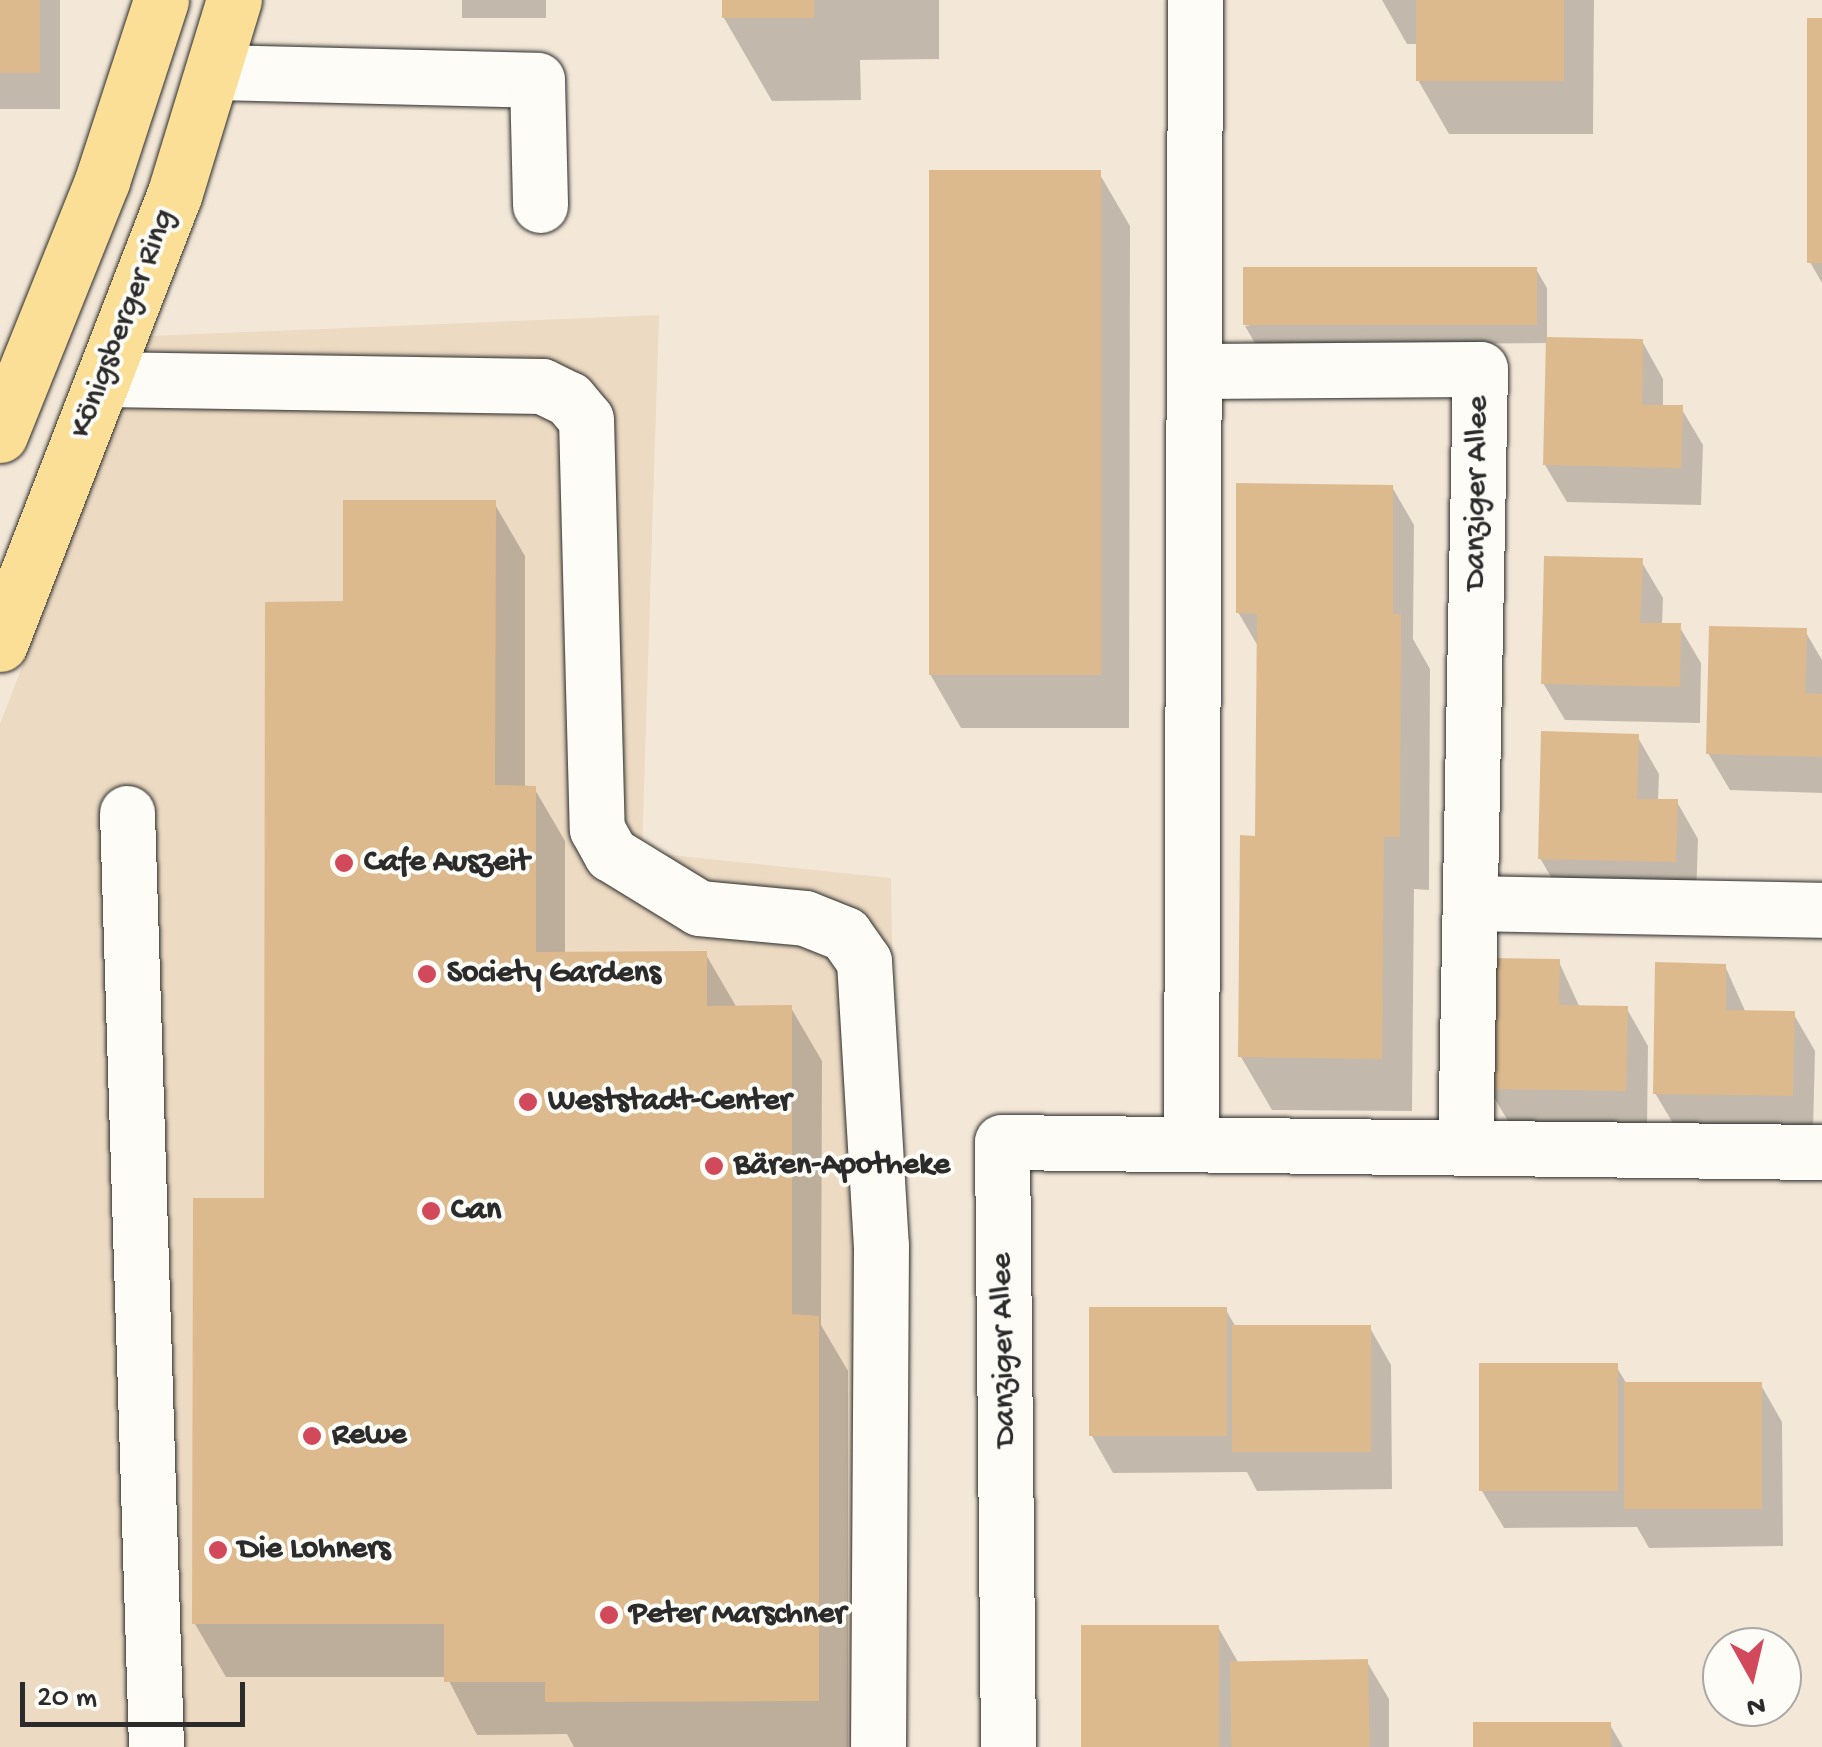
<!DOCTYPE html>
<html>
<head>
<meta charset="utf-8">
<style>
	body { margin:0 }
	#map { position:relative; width:1822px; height:1747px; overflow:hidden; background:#f3e8d8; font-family:"Gochi Hand",sans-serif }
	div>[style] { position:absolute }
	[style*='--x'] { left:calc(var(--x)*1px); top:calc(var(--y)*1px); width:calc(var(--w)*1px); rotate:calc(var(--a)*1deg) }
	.built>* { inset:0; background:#ecdac2 }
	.shadow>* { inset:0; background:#0003; transform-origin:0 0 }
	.building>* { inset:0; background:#dcba8e; transform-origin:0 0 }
	.roads { filter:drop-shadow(0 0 2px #2b2b2b) drop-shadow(0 0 2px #2b2b2b) }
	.minor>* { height:55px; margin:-27.5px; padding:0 27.5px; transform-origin:27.5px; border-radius:27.5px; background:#fdfcf7 }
	.major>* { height:55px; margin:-27.5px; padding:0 27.5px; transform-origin:27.5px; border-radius:27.5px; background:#fbdf96 }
	.dots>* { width:28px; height:28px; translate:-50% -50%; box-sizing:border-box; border:5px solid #fdfcf7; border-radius:50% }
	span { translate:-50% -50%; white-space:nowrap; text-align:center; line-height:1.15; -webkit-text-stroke:8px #fdfcf7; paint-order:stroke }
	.street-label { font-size:32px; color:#2b2b2b }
	.poi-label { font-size:32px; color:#2b2b2b; font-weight:700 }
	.left { translate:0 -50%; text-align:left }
	.north { position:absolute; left:1702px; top:1627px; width:100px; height:100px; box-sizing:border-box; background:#fdfcf7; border:2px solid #a9a8a5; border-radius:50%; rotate:172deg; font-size:28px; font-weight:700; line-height:40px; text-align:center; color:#2b2b2b }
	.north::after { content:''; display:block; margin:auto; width:35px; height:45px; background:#d1495b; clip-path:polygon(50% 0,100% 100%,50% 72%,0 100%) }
	.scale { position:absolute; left:20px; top:1682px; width:225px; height:45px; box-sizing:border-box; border:5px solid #2b2b2b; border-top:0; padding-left:12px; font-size:30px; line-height:35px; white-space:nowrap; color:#2b2b2b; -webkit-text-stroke:8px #fdfcf7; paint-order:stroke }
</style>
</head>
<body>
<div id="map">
	<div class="built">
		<div style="clip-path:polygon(659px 315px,642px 852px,891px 878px,906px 1747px,0 1747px,0 724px,149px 336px)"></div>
	</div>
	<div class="shadow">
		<div style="left:0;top:0;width:60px;height:109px"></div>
		<div style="left:462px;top:0;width:84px;height:18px"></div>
		<div style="clip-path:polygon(724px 0,939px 0,939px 59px,860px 60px,861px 100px,772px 101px,724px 18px)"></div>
		<div style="clip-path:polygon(1382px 0,1594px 0,1593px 134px,1449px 134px,1418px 80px,1418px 44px,1407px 44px)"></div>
		<div style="clip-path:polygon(1822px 21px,1822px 283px,1810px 262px)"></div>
		<div style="clip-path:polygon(1099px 173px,1130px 226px,1129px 728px,961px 728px,930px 674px)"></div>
		<div style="clip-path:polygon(1536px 269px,1547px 288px,1547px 340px,1642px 341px,1663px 379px,1663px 407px,1681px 408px,1703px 445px,1701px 505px,1567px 502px,1545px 465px,1548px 343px,1256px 345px,1245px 326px)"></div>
		<div style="clip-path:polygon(1392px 487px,1414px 525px,1413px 639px,1430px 669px,1429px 890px,1414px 889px,1412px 1111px,1272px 1110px,1241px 1057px,1258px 838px,1259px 648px,1238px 612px)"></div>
		<div style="clip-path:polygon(494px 503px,525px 556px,525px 788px,534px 788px,565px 841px,565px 954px,705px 953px,737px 1008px,791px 1008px,822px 1061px,821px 1325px,848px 1371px,848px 1747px,574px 1747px,567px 1734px,477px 1735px,447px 1677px,226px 1677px,195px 1624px,267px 1201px,345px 604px)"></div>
		<div style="clip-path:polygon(1641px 561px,1663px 598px,1662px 626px,1679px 626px,1701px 663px,1700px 723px,1565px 720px,1543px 683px)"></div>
		<div style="clip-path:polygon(1805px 631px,1822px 660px,1822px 793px,1730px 790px,1708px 753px)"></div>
		<div style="clip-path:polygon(1637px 736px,1659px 774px,1658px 801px,1677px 802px,1698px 839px,1696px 899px,1562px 896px,1540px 858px)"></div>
		<div style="clip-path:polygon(1559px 962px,1580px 1008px,1627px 1009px,1648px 1046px,1647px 1128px,1511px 1126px,1489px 1089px)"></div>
		<div style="clip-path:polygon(1725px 966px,1746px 1013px,1793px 1013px,1815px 1051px,1813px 1132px,1677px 1130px,1655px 1093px)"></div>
		<div style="clip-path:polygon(1226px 1310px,1237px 1329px,1370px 1328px,1391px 1365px,1392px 1489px,1257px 1491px,1247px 1472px,1113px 1473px,1092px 1436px)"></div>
		<div style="clip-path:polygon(1616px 1366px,1628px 1386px,1761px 1385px,1782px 1422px,1783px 1546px,1649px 1548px,1637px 1527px,1504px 1528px,1482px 1491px)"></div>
		<div style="clip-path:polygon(1218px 1627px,1238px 1662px,1367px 1662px,1389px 1699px,1389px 1747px,1084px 1747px)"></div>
		<div style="clip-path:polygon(1610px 1725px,1623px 1747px,1475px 1747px)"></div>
	</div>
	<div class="building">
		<div style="left:0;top:0;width:40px;height:73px"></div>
		<div style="left:722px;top:0;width:92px;height:18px"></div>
		<div style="left:1416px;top:0;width:148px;height:81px"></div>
		<div style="left:1807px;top:18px;width:15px;height:245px"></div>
		<div style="left:929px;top:170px;width:172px;height:505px"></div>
		<div style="left:1537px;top:267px;width:58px;height:294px;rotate:90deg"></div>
		<div style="clip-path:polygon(1546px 337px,1643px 339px,1642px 405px,1683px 405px,1681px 468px,1543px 465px)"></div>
		<div style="clip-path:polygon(1236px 483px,1393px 485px,1393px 614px,1401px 614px,1400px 837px,1384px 837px,1382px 1059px,1238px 1057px,1240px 835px,1255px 836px,1257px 614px,1236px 613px)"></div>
		<div style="clip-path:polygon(343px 500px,496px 500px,495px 785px,536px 786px,536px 952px,707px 951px,707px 1006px,792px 1005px,792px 1314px,819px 1316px,819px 1701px,545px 1702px,545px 1682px,444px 1682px,444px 1624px,192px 1624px,193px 1198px,264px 1198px,265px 602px,343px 601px)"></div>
		<div style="clip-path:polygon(1544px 556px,1643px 558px,1640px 623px,1681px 623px,1680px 687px,1541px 684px)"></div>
		<div style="clip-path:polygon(1709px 626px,1807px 628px,1805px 693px,1822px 694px,1822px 757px,1706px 754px)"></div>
		<div style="clip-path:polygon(1541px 731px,1639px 734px,1637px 799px,1678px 799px,1676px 862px,1538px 859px)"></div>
		<div style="clip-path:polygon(1488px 958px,1560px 959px,1559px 1005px,1628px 1006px,1626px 1091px,1486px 1089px)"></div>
		<div style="clip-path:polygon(1655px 962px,1726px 964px,1726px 1010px,1795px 1011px,1793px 1096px,1653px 1094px)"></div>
		<div style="left:1227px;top:1307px;width:129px;height:138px;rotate:90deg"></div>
		<div style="left:1371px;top:1325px;width:127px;height:139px;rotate:90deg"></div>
		<div style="left:1618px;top:1363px;width:128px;height:139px;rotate:90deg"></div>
		<div style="left:1762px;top:1382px;width:127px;height:138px;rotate:90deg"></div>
		<div style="left:1081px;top:1625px;width:138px;height:122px"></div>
		<div style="left:1368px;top:1659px;width:88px;height:138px;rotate:89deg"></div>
		<div style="left:1611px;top:1722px;width:25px;height:138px;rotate:90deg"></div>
	</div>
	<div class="roads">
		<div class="minor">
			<div style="--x:213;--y:72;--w:324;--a:1.4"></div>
			<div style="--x:537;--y:80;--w:125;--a:88.6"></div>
			<div style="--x:1194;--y:371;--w:286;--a:-0.4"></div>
			<div style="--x:1480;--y:369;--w:778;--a:91.1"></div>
			<div style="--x:103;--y:379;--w:439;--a:0.9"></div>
			<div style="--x:542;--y:386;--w:30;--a:26"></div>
			<div style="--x:569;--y:399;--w:26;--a:50"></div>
			<div style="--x:586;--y:419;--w:410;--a:88.5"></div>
			<div style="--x:597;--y:829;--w:29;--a:61"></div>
			<div style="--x:611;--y:854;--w:103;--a:31.5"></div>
			<div style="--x:699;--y:908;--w:106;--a:5.4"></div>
			<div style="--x:805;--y:918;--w:43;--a:21.8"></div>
			<div style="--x:845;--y:934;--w:33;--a:55"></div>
			<div style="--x:864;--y:961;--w:285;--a:86.6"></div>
			<div style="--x:881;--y:1245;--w:502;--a:90.34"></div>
			<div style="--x:127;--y:813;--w:934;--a:88.22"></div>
			<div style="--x:1470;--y:903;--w:352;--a:1.1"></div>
			<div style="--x:1191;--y:1141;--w:1141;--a:-89.8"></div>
			<div style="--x:1008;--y:1747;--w:605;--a:-90.57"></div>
			<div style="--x:1002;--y:1142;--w:820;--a:0.7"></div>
		</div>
		<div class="major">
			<div style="--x:0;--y:435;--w:274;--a:-68.1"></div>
			<div style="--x:102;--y:181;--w:190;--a:-71.9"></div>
			<div style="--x:0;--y:644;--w:481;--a:-68.8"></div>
			<div style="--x:174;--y:196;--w:205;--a:-73"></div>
		</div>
	</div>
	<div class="dots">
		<div style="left:344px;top:863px;background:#d1495b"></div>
		<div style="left:427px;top:974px;background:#d1495b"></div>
		<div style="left:528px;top:1102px;background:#d1495b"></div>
		<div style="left:714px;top:1166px;background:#d1495b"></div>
		<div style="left:431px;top:1211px;background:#d1495b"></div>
		<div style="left:312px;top:1436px;background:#d1495b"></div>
		<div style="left:218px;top:1550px;background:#d1495b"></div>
		<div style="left:609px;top:1615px;background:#d1495b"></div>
	</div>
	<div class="street-label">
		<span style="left:124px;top:324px;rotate:-69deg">Königsberger Ring</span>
		<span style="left:1478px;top:493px;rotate:-89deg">Danziger Allee</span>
		<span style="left:1005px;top:1350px;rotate:-91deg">Danziger Allee</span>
	</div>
	<div class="poi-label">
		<span class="left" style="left:364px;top:863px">Cafe Auszeit</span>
		<span class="left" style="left:447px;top:974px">Society Gardens</span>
		<span class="left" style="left:548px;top:1102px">Weststadt-Center</span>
		<span class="left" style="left:734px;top:1166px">Bären-Apotheke</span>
		<span class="left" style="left:451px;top:1211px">Can</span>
		<span class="left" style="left:332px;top:1436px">Rewe</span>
		<span class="left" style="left:238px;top:1550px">Die Lohners</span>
		<span class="left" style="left:629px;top:1615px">Peter Marschner</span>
	</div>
	<div class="north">N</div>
	<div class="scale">20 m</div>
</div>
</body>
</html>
